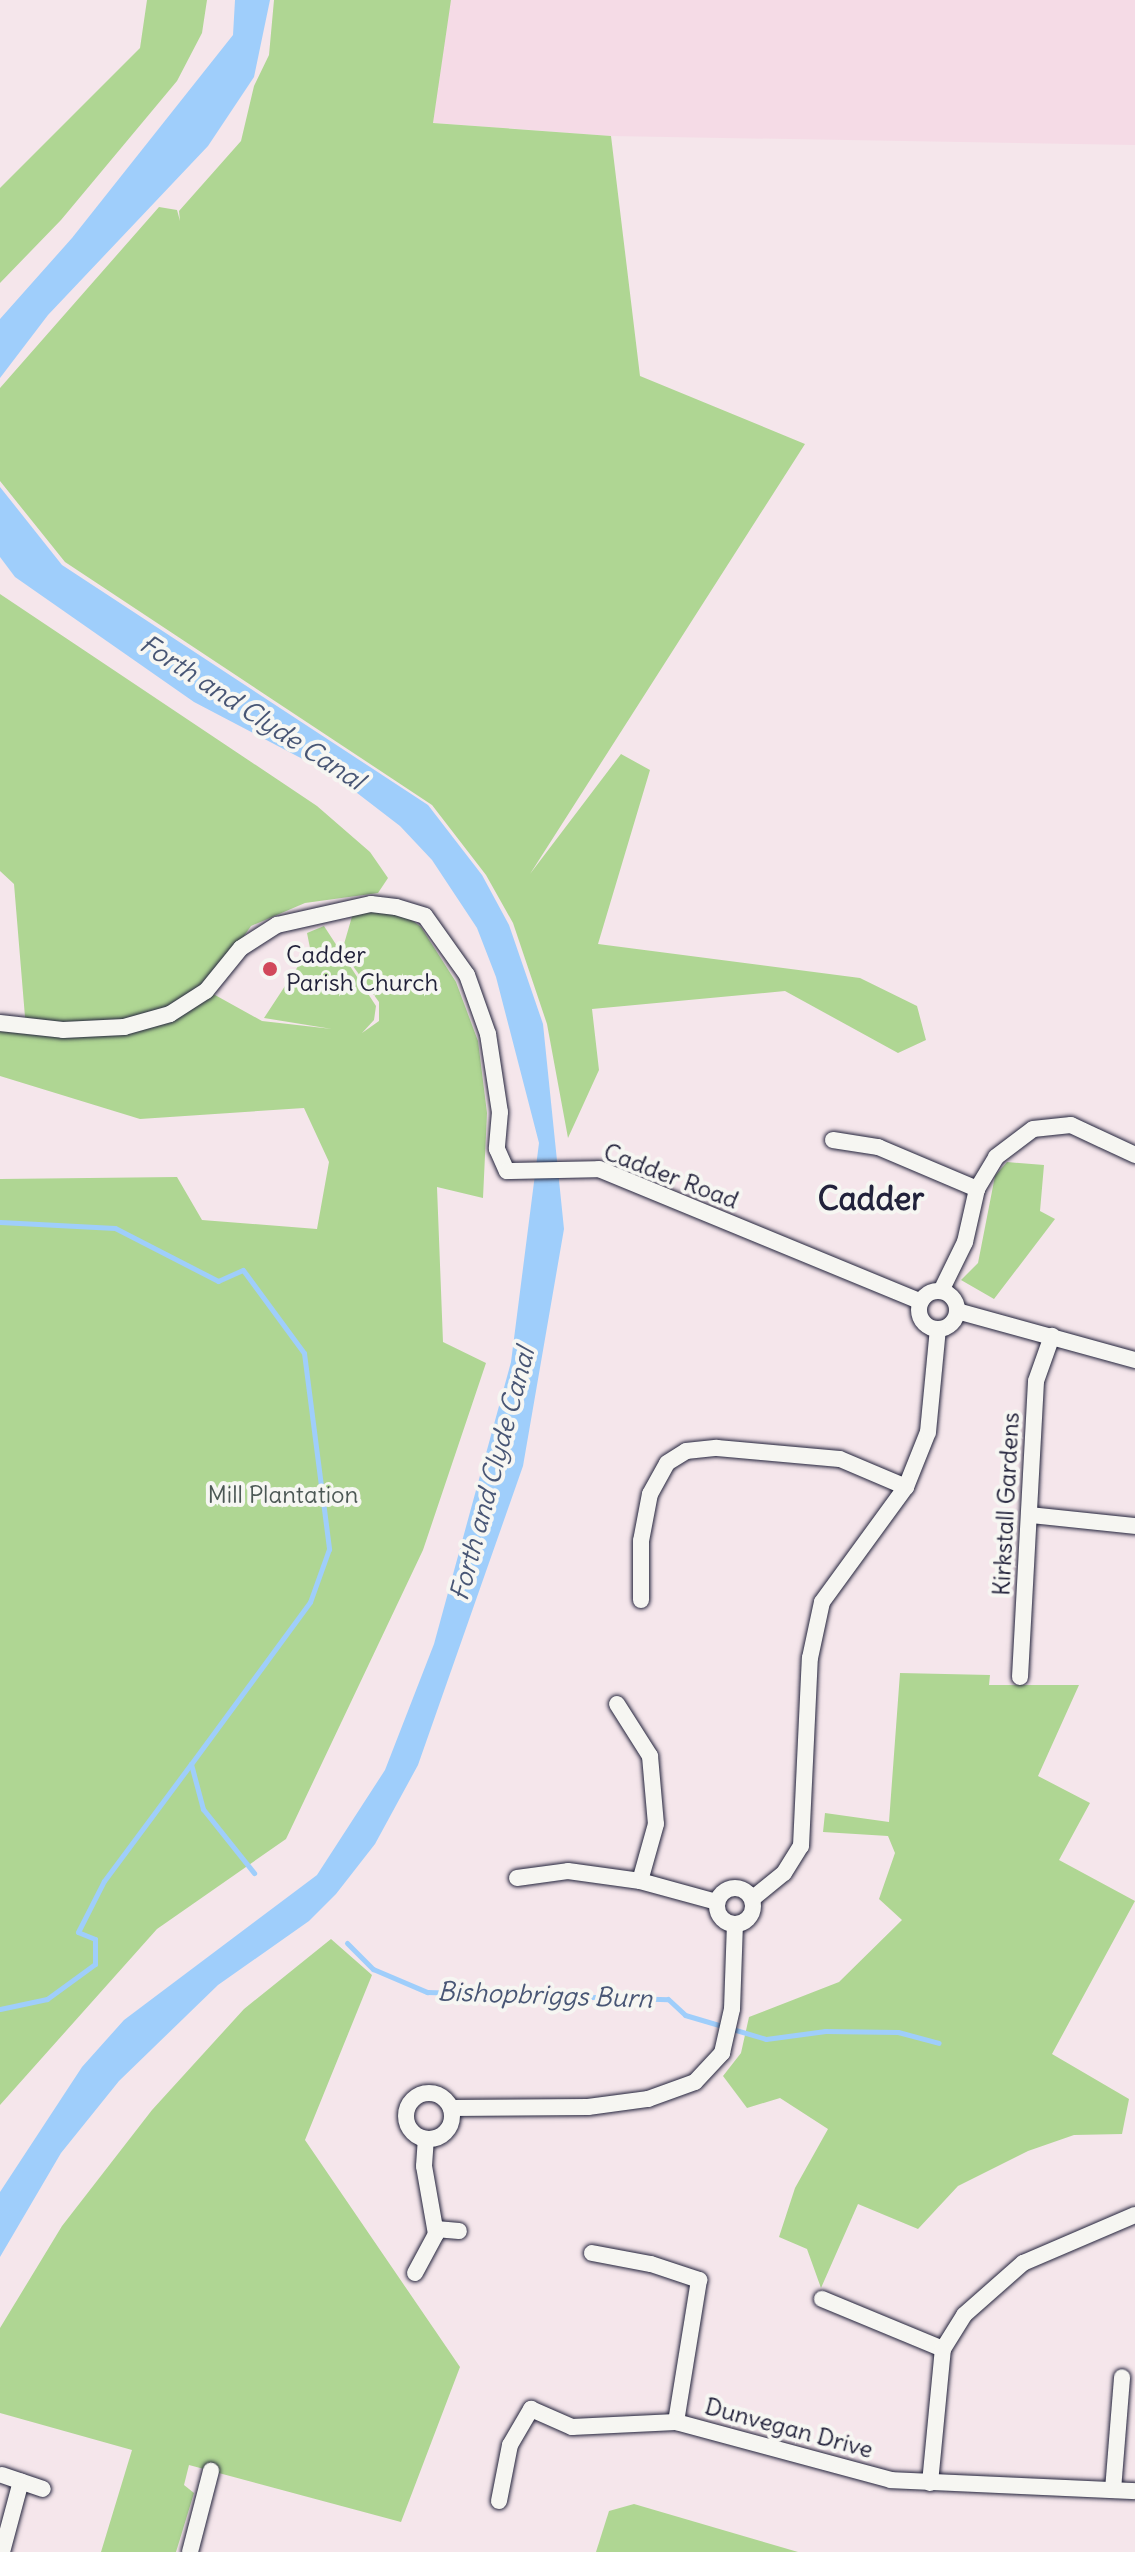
<!DOCTYPE html>
<html>
<head>
<meta charset="utf-8">
<style>
	body { margin:0 }
	#map { position:relative; width:1135px; height:2552px; overflow:hidden; background:#f5e6eb; font-family:Delius,sans-serif }
	div>[style] { position:absolute }
	[style*='--x'] { left:calc(var(--x)*1px); top:calc(var(--y)*1px); width:calc(var(--w)*1px); rotate:calc(var(--a)*1deg) }
	.built>* { inset:0; background:#f5dbe6 }
	.green>* { inset:0; background:#afd693 }
	.water>* { inset:0; background:#9fcefb }
	.stream>* { height:5px; margin:-2.5px; padding:0 2.5px; transform-origin:2.5px; border-radius:2.5px; background:#9fcefb }
	.roads { filter:drop-shadow(0 0 2px #22223b) drop-shadow(0 0 2px #22223b) }
	.street>* { height:16px; margin:-8px; padding:0 8px; transform-origin:8px; border-radius:8px; background:#f6f6f2 }
	.street>.ring { margin:-8px; padding:0; box-sizing:content-box; background:none; border:16px solid #f6f6f2; border-radius:50% }
	.dots>* { width:22px; height:22px; translate:-50% -50%; box-sizing:border-box; border:4px solid #f6f6f2; border-radius:50% }
	span { translate:-50% -50%; white-space:nowrap; text-align:center; line-height:1.15; -webkit-text-stroke:8px #f6f6f2; paint-order:stroke }
	.poi-label { font-size:24px; color:#22223b }
	.left { translate:0 -50%; text-align:left }
	.street-label { font-size:24px; color:#22223b }
	.park-label { font-size:24px; color:#4c5855 }
	.water-label { font-size:26px; color:#485675; font-style:italic }
	.district-label { font-size:32px; color:#22223b; font-weight:700 }
</style>
</head>
<body>
<div id="map">
	<div class="built">
		<div style="clip-path:polygon(435px 0,1135px 0,1135px 145px,611px 136px,422px 122px)"></div>
	</div>
	<div class="green">
		<div style="clip-path:polygon(147px 0,207px 0,202px 33px,177px 81px,61px 220px,0 283px,0 188px,140px 48px)"></div>
		<div style="clip-path:polygon(274px 0,451px 0,433px 123px,611px 136px,640px 376px,805px 444px,530px 874px,621px 754px,650px 770px,598px 944px,860px 978px,917px 1006px,926px 1040px,898px 1053px,785px 991px,592px 1009px,599px 1070px,568px 1138px,547px 1024px,513px 923px,486px 875px,432px 805px,65px 562px,0 481px,0 388px,159px 207px,177px 210px,180px 221px,179px 211px,241px 141px,254px 86px,269px 55px)"></div>
		<div style="clip-path:polygon(0 594px,317px 806px,370px 852px,388px 878px,378px 893px,305px 903px,251px 926px,206px 990px,262px 1021px,332px 1029px,264px 1018px,310px 948px,307px 933px,324px 926px,376px 1006px,374px 1020px,362px 1033px,379px 1021px,379px 1002px,342px 951px,353px 913px,396px 908px,421px 927px,456px 982px,478px 1041px,487px 1113px,483px 1198px,437px 1187px,443px 1342px,486px 1363px,423px 1550px,286px 1839px,157px 1929px,0 2105px,0 1179px,177px 1177px,202px 1220px,317px 1229px,329px 1162px,304px 1108px,140px 1119px,0 1076px,0 1024px,26px 1029px,14px 884px,0 871px)"></div>
		<div style="clip-path:polygon(1007px 1162px,1044px 1165px,1040px 1211px,1055px 1219px,994px 1299px,961px 1280px,978px 1263px,995px 1176px)"></div>
		<div style="clip-path:polygon(900px 1673px,990px 1675px,989px 1685px,1079px 1685px,1038px 1776px,1090px 1803px,1059px 1860px,1135px 1901px,1052px 2054px,1129px 2099px,1122px 2134px,1074px 2135px,1028px 2151px,958px 2186px,918px 2229px,858px 2204px,821px 2288px,807px 2249px,779px 2237px,795px 2188px,828px 2129px,780px 2098px,747px 2108px,723px 2076px,741px 2053px,749px 2017px,839px 1982px,902px 1920px,879px 1899px,895px 1853px,888px 1836px,823px 1832px,825px 1813px,889px 1822px)"></div>
		<div style="clip-path:polygon(331px 1939px,372px 1975px,305px 2140px,460px 2367px,401px 2522px,189px 2465px,184px 2485px,194px 2493px,176px 2552px,101px 2552px,132px 2450px,0 2413px,0 2328px,62px 2226px,152px 2110px,244px 2009px)"></div>
		<div style="clip-path:polygon(634px 2504px,798px 2552px,596px 2552px,609px 2511px)"></div>
	</div>
	<div class="water">
		<div style="clip-path:polygon(235px 0,270px 0,254px 77px,208px 146px,48px 315px,0 378px,0 319px,72px 238px,233px 35px)"></div>
		<div style="clip-path:polygon(0 487px,62px 565px,428px 805px,482px 875px,509px 925px,543px 1024px,564px 1229px,523px 1466px,418px 1765px,375px 1844px,336px 1894px,309px 1921px,218px 1985px,119px 2081px,61px 2153px,0 2257px,0 2192px,82px 2067px,124px 2020px,317px 1875px,385px 1770px,434px 1644px,511px 1362px,539px 1143px,496px 977px,477px 928px,432px 860px,400px 826px,335px 776px,194px 702px,15px 577px,0 557px)"></div>
	</div>
	<div class="stream">
		<div style="--x:0;--y:1222;--w:115;--a:3"></div>
		<div style="--x:115;--y:1228;--w:116;--a:27.2"></div>
		<div style="--x:218;--y:1281;--w:27;--a:-24"></div>
		<div style="--x:243;--y:1270;--w:103;--a:53.7"></div>
		<div style="--x:304;--y:1353;--w:198;--a:82.7"></div>
		<div style="--x:329;--y:1549;--w:56;--a:109.7"></div>
		<div style="--x:310;--y:1602;--w:201;--a:126.3"></div>
		<div style="--x:191;--y:1764;--w:47;--a:75.1"></div>
		<div style="--x:203;--y:1809;--w:82;--a:51.4"></div>
		<div style="--x:347;--y:1943;--w:37;--a:45"></div>
		<div style="--x:373;--y:1969;--w:59;--a:23.1"></div>
		<div style="--x:427;--y:1992;--w:241;--a:1.7"></div>
		<div style="--x:668;--y:1999;--w:23;--a:43"></div>
		<div style="--x:685;--y:2015;--w:84;--a:16.5"></div>
		<div style="--x:766;--y:2039;--w:60;--a:-7.7"></div>
		<div style="--x:825;--y:2031;--w:73;--a:0.8"></div>
		<div style="--x:898;--y:2032;--w:42;--a:15"></div>
		<div style="--x:0;--y:2009;--w:48;--a:-12"></div>
		<div style="--x:47;--y:1999;--w:59;--a:-36.1"></div>
		<div style="--x:95;--y:1964;--w:25;--a:-90"></div>
		<div style="--x:95;--y:1939;--w:18;--a:-158"></div>
		<div style="--x:78;--y:1932;--w:57;--a:-63"></div>
		<div style="--x:104;--y:1881;--w:146;--a:-53.4"></div>
	</div>
	<div class="roads">
		<div class="street">
			<div style="--x:0;--y:1023;--w:63;--a:6.3"></div>
			<div style="--x:63;--y:1030;--w:61;--a:-2.8"></div>
			<div style="--x:124;--y:1027;--w:48;--a:-15.8"></div>
			<div style="--x:170;--y:1014;--w:43;--a:-32.6"></div>
			<div style="--x:206;--y:991;--w:55;--a:-50.9"></div>
			<div style="--x:241;--y:948;--w:43;--a:-32.6"></div>
			<div style="--x:277;--y:925;--w:96;--a:-12.6"></div>
			<div style="--x:371;--y:904;--w:25;--a:7"></div>
			<div style="--x:396;--y:907;--w:30;--a:17"></div>
			<div style="--x:425;--y:916;--w:72;--a:54.6"></div>
			<div style="--x:467;--y:975;--w:63;--a:70.4"></div>
			<div style="--x:488;--y:1034;--w:79;--a:81.3"></div>
			<div style="--x:500;--y:1112;--w:37;--a:95"></div>
			<div style="--x:497;--y:1149;--w:24;--a:66"></div>
			<div style="--x:507;--y:1171;--w:92;--a:-1.2"></div>
			<div style="--x:599;--y:1169;--w:348;--a:22.4"></div>
			<div style="--x:833;--y:1140;--w:46;--a:8.8"></div>
			<div style="--x:878;--y:1147;--w:108;--a:23"></div>
			<div style="--x:941;--y:1291;--w:55;--a:-63.9"></div>
			<div style="--x:965;--y:1242;--w:54;--a:-77.2"></div>
			<div style="--x:977;--y:1189;--w:37;--a:-59"></div>
			<div style="--x:996;--y:1157;--w:46;--a:-37.1"></div>
			<div style="--x:1033;--y:1129;--w:38;--a:-6"></div>
			<div style="--x:1071;--y:1125;--w:71;--a:25.1"></div>
			<div class="ring" style="left:919px;top:1291px;width:22px;height:22px"></div>
			<div style="--x:957;--y:1311;--w:185;--a:15.4"></div>
			<div style="--x:1030;--y:1515;--w:106;--a:6"></div>
			<div style="--x:641;--y:1600;--w:59;--a:-90"></div>
			<div style="--x:641;--y:1541;--w:48;--a:-79.2"></div>
			<div style="--x:650;--y:1494;--w:35;--a:-61"></div>
			<div style="--x:667;--y:1463;--w:22;--a:-32"></div>
			<div style="--x:686;--y:1451;--w:31;--a:-6"></div>
			<div style="--x:717;--y:1448;--w:123;--a:5.1"></div>
			<div style="--x:840;--y:1459;--w:72;--a:23"></div>
			<div style="--x:1020;--y:1677;--w:296;--a:-86.9"></div>
			<div style="--x:1036;--y:1381;--w:48;--a:-70.4"></div>
			<div style="--x:617;--y:1704;--w:62;--a:57.6"></div>
			<div style="--x:650;--y:1756;--w:68;--a:85"></div>
			<div style="--x:656;--y:1824;--w:59;--a:105.7"></div>
			<div style="--x:517;--y:1878;--w:51;--a:-7.8"></div>
			<div style="--x:568;--y:1871;--w:73;--a:7.9"></div>
			<div style="--x:640;--y:1881;--w:80;--a:15.3"></div>
			<div class="ring" style="left:717px;top:1888px;width:20px;height:20px"></div>
			<div style="--x:752;--y:1899;--w:41;--a:-39.1"></div>
			<div style="--x:784;--y:1873;--w:32;--a:-58"></div>
			<div style="--x:801;--y:1846;--w:188;--a:-87.3"></div>
			<div style="--x:810;--y:1658;--w:57;--a:-77.9"></div>
			<div style="--x:822;--y:1602;--w:142;--a:-53.9"></div>
			<div style="--x:906;--y:1487;--w:59;--a:-68.2"></div>
			<div style="--x:928;--y:1432;--w:103;--a:-84.5"></div>
			<div class="ring" style="left:406px;top:2093px;width:30px;height:30px"></div>
			<div style="--x:451;--y:2108;--w:137;--a:-0.4"></div>
			<div style="--x:588;--y:2107;--w:61;--a:-7.6"></div>
			<div style="--x:648;--y:2099;--w:50;--a:-19.9"></div>
			<div style="--x:695;--y:2082;--w:40;--a:-47"></div>
			<div style="--x:722;--y:2053;--w:45;--a:-77.2"></div>
			<div style="--x:732;--y:2009;--w:85;--a:-88"></div>
			<div style="--x:436;--y:2229;--w:23;--a:5"></div>
			<div style="--x:592;--y:2253;--w:60;--a:10.6"></div>
			<div style="--x:651;--y:2264;--w:51;--a:18.4"></div>
			<div style="--x:699;--y:2280;--w:144;--a:99.2"></div>
			<div style="--x:415;--y:2273;--w:44;--a:-61.7"></div>
			<div style="--x:436;--y:2234;--w:69;--a:-100"></div>
			<div style="--x:424;--y:2166;--w:27;--a:-86"></div>
			<div style="--x:822;--y:2299;--w:131;--a:22.5"></div>
			<div style="--x:2;--y:2475;--w:43;--a:18.9"></div>
			<div style="--x:930;--y:2483;--w:135;--a:-84.5"></div>
			<div style="--x:943;--y:2349;--w:40;--a:-58"></div>
			<div style="--x:964;--y:2315;--w:79;--a:-41.4"></div>
			<div style="--x:1023;--y:2263;--w:122;--a:-23.2"></div>
			<div style="--x:1113;--y:2490;--w:113;--a:-85.4"></div>
			<div style="--x:499;--y:2501;--w:57;--a:-78.9"></div>
			<div style="--x:510;--y:2445;--w:42;--a:-59.7"></div>
			<div style="--x:531;--y:2409;--w:45;--a:23.7"></div>
			<div style="--x:572;--y:2427;--w:104;--a:-2.8"></div>
			<div style="--x:676;--y:2422;--w:223;--a:15.1"></div>
			<div style="--x:891;--y:2480;--w:244;--a:2.6"></div>
			<div style="--x:2;--y:2552;--w:73;--a:-75"></div>
			<div style="--x:190;--y:2552;--w:84;--a:-75.5"></div>
		</div>
	</div>
	<div class="dots">
		<div style="left:270px;top:969px;background:#d1495b"></div>
	</div>
	<div class="poi-label">
		<span class="left" style="left:286px;top:969px">Cadder<br>Parish Church</span>
	</div>
	<div class="street-label">
		<span style="left:671px;top:1176px;rotate:21deg">Cadder Road</span>
		<span style="left:1006px;top:1504px;rotate:-87deg">Kirkstall Gardens</span>
		<span style="left:789px;top:2428px;rotate:15deg">Dunvegan Drive</span>
	</div>
	<div class="park-label">
		<span style="left:283px;top:1495px">Mill Plantation</span>
	</div>
	<div class="water-label">
		<span style="left:252px;top:712px;rotate:33deg">Forth and Clyde Canal</span>
		<span style="left:492px;top:1474px;rotate:-75deg">Forth and Clyde Canal</span>
		<span style="left:545px;top:1995px;rotate:2deg">Bishopbriggs Burn</span>
	</div>
	<div class="district-label">
		<span style="left:871px;top:1199px">Cadder</span>
	</div>
</div>
</body>
</html>
